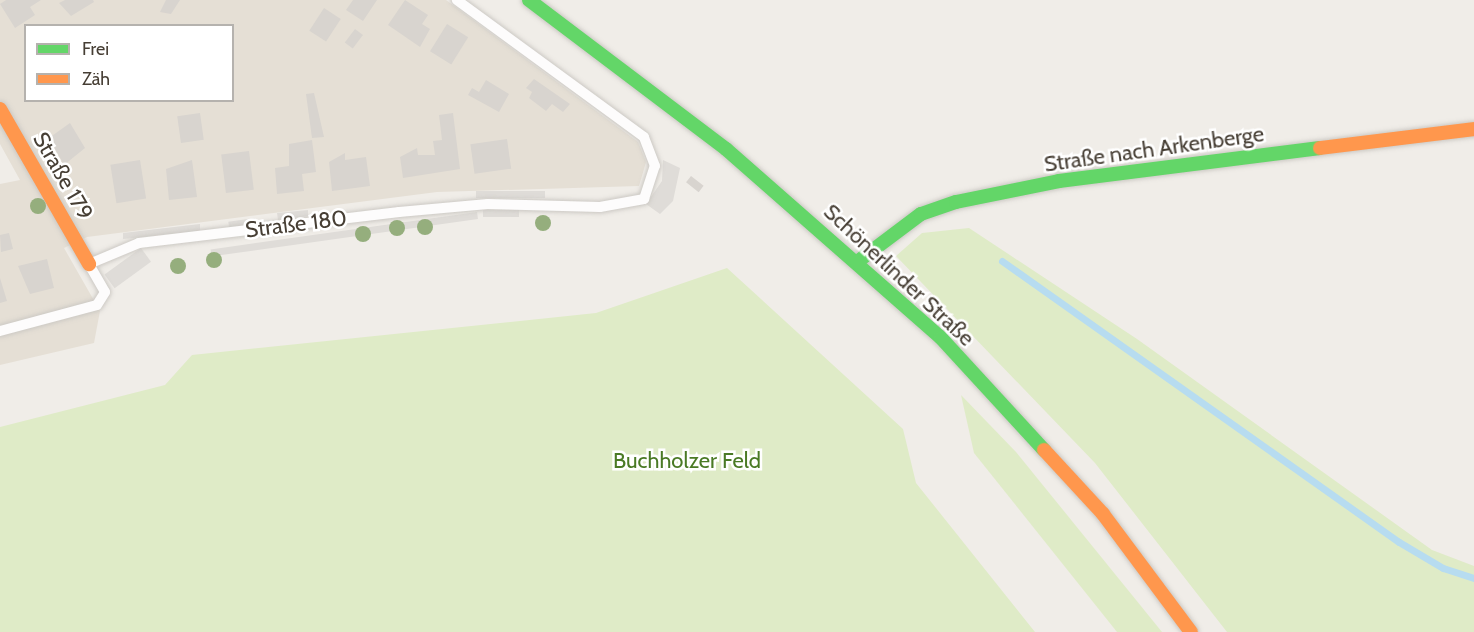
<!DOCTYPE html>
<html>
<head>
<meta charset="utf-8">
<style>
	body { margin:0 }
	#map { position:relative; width:1474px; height:632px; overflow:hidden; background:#f0ede8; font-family:Cabin,sans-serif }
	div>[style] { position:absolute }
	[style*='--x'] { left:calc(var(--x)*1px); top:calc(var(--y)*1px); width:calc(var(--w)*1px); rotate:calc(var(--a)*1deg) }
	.residential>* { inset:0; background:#e5dfd5 }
	.green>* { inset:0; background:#dfebc7 }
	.parking>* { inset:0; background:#dfdcd8; transform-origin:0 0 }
	.stream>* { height:7px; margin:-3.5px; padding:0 3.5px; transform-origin:3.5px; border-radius:3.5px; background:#b7dcf0 }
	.building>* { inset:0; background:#d8d4cf; transform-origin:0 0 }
	.roads { filter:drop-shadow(0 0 2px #ccc9c4) drop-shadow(0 0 2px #ccc9c4) }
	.lane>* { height:10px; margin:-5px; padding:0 5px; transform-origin:5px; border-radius:5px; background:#fdfcfc }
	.fast>* { height:14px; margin:-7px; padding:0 7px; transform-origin:7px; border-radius:7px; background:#63d668 }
	.slow>* { height:14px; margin:-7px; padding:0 7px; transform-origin:7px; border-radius:7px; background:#ff974d }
	.trees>* { width:16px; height:16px; margin:-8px; border-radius:50%; background:#95ae7d }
	span { translate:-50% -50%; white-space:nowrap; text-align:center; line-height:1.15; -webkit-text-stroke:5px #fff; paint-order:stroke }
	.street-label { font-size:22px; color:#463e34 }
	.park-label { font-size:22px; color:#4a7a25 }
	.legend { position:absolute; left:24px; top:24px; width:210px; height:78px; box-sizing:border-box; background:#fff; border:2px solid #b5b2ae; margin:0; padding:8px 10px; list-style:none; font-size:18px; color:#463e34 }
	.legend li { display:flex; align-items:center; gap:12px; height:30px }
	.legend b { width:30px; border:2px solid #b5b2ae }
</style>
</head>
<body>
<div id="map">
	<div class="residential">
		<div style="clip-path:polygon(evenodd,0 0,446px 0,638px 142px,646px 162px,639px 186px,437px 192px,87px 237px,64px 248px,100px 311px,94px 343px,0 365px,0 184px,20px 180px,0 144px,0 0,26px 26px,232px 26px,232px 100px,26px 100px,26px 26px)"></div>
	</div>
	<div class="green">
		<div style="clip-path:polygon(969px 228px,1137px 339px,1432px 550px,1474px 566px,1474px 632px,1227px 632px,1095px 463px,896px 256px,922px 233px)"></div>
		<div style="clip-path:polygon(727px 268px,903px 429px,916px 483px,1035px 632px,0 632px,0 427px,165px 385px,192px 355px,596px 313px)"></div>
		<div style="clip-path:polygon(961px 395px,1016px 452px,1162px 632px,1117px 632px,974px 453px)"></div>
	</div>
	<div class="parking">
		<div style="clip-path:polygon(663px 160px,680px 168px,673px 201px,660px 214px,646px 204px,662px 181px)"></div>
		<div style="left:545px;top:191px;width:7px;height:69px;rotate:90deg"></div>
		<div style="clip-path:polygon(308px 210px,308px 216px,278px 220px,277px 213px)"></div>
		<div style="left:519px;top:210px;width:7px;height:36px;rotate:90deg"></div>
		<div style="left:477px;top:212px;width:7px;height:269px;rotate:82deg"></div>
		<div style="left:255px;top:218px;width:7px;height:27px;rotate:82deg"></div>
		<div style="clip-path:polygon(200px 224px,200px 231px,123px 239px,123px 233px)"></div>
		<div style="left:141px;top:248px;width:17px;height:45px;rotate:54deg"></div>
	</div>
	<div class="stream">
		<div style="--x:1002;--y:261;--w:486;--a:35.3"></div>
		<div style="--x:1399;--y:542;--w:51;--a:30.6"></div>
		<div style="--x:1443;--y:568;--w:33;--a:18"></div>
	</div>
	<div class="building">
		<div style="clip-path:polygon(6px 0,41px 0,30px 7px,35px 15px,15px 28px,0 4px)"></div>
		<div style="clip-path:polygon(65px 0,93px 0,94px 2px,71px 16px,59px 3px)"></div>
		<div style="clip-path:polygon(166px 0,180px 0,171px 14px,160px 12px)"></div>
		<div style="clip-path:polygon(353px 0,377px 0,363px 21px,346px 10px)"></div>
		<div style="clip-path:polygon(405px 0,428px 15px,422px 24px,430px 29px,420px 47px,388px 25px)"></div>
		<div style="left:324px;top:8px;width:20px;height:27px;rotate:33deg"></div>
		<div style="left:447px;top:24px;width:25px;height:32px;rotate:32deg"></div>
		<div style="left:355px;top:29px;width:10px;height:17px;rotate:37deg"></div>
		<div style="clip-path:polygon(534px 79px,570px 104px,563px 112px,552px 104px,546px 111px,529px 98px,532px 92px,526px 88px)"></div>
		<div style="clip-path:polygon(486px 80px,509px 94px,499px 112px,468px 95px,472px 88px,479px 92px)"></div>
		<div style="clip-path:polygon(314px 93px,324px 137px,312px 138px,306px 94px)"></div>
		<div style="left:200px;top:113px;width:27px;height:23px;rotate:82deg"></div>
		<div style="clip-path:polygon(453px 113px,460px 169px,403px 178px,400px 157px,417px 148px,418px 155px,435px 155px,433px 141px,442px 140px,439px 115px)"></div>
		<div style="clip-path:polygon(70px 123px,85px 148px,64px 165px,49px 138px)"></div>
		<div style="left:507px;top:139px;width:30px;height:37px;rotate:82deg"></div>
		<div style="clip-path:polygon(312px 140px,316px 172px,302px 174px,304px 191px,277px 194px,275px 168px,289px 166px,289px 144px)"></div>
		<div style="left:249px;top:151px;width:39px;height:28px;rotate:83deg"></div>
		<div style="clip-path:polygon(345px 153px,345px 160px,366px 157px,370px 186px,332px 191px,329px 162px)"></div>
		<div style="left:140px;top:160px;width:39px;height:30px;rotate:81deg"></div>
		<div style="clip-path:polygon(192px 160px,197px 197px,169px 200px,166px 169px)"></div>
		<div style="left:691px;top:176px;width:16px;height:8px;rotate:38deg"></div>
		<div style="clip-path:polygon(9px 233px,13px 249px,1px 252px,0 235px)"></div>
		<div style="clip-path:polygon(47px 259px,54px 288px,30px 294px,18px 266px)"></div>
		<div style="clip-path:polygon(0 278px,7px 301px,0 303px)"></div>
	</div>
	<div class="roads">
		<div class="lane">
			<div style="--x:0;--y:331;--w:100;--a:-15"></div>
			<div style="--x:97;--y:305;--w:15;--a:-58"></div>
			<div style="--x:105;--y:292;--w:32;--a:-120"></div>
			<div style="--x:89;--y:264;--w:54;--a:-22.8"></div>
			<div style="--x:139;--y:243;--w:262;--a:-6.8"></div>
			<div style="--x:399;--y:212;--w:89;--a:-5.1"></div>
			<div style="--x:488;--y:204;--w:112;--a:1.5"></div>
			<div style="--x:600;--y:207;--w:45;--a:-10.3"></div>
			<div style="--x:644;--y:199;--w:35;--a:-72"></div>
			<div style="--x:655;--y:166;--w:31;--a:-111"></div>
			<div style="--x:644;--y:137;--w:232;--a:-143.8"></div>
		</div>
		<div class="fast">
			<div style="--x:529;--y:0;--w:247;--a:37.1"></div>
			<div style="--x:726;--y:149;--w:286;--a:41.3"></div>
			<div style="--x:941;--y:338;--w:152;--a:47.4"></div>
			<div style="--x:857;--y:262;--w:80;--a:-36.9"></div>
			<div style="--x:921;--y:214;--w:37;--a:-19"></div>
			<div style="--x:956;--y:202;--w:105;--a:-11.5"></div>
			<div style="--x:1059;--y:181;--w:263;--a:-7.2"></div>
		</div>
		<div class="slow">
			<div style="--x:0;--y:109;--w:179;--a:60.1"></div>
			<div style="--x:1320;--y:148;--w:155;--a:-7"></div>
			<div style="--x:1044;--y:450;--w:87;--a:47.3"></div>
			<div style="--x:1103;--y:514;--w:147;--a:53.3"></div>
		</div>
	</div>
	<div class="trees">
		<div style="left:38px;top:206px"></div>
		<div style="left:543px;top:223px"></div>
		<div style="left:425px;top:227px"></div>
		<div style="left:397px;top:228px"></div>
		<div style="left:363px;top:234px"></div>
		<div style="left:214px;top:260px"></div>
		<div style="left:178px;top:266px"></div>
	</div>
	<div class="street-label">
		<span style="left:1154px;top:149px;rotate:-8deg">Straße nach Arkenberge</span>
		<span style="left:63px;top:176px;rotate:60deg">Straße 179</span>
		<span style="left:296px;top:224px;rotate:-7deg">Straße 180</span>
		<span style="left:899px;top:275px;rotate:43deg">Schönerlinder Straße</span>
	</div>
	<div class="park-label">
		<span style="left:687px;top:461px">Buchholzer Feld</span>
	</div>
	<ul class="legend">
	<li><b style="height:8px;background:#63d668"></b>Frei</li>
	<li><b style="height:8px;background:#ff974d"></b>Zäh</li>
	</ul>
</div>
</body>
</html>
